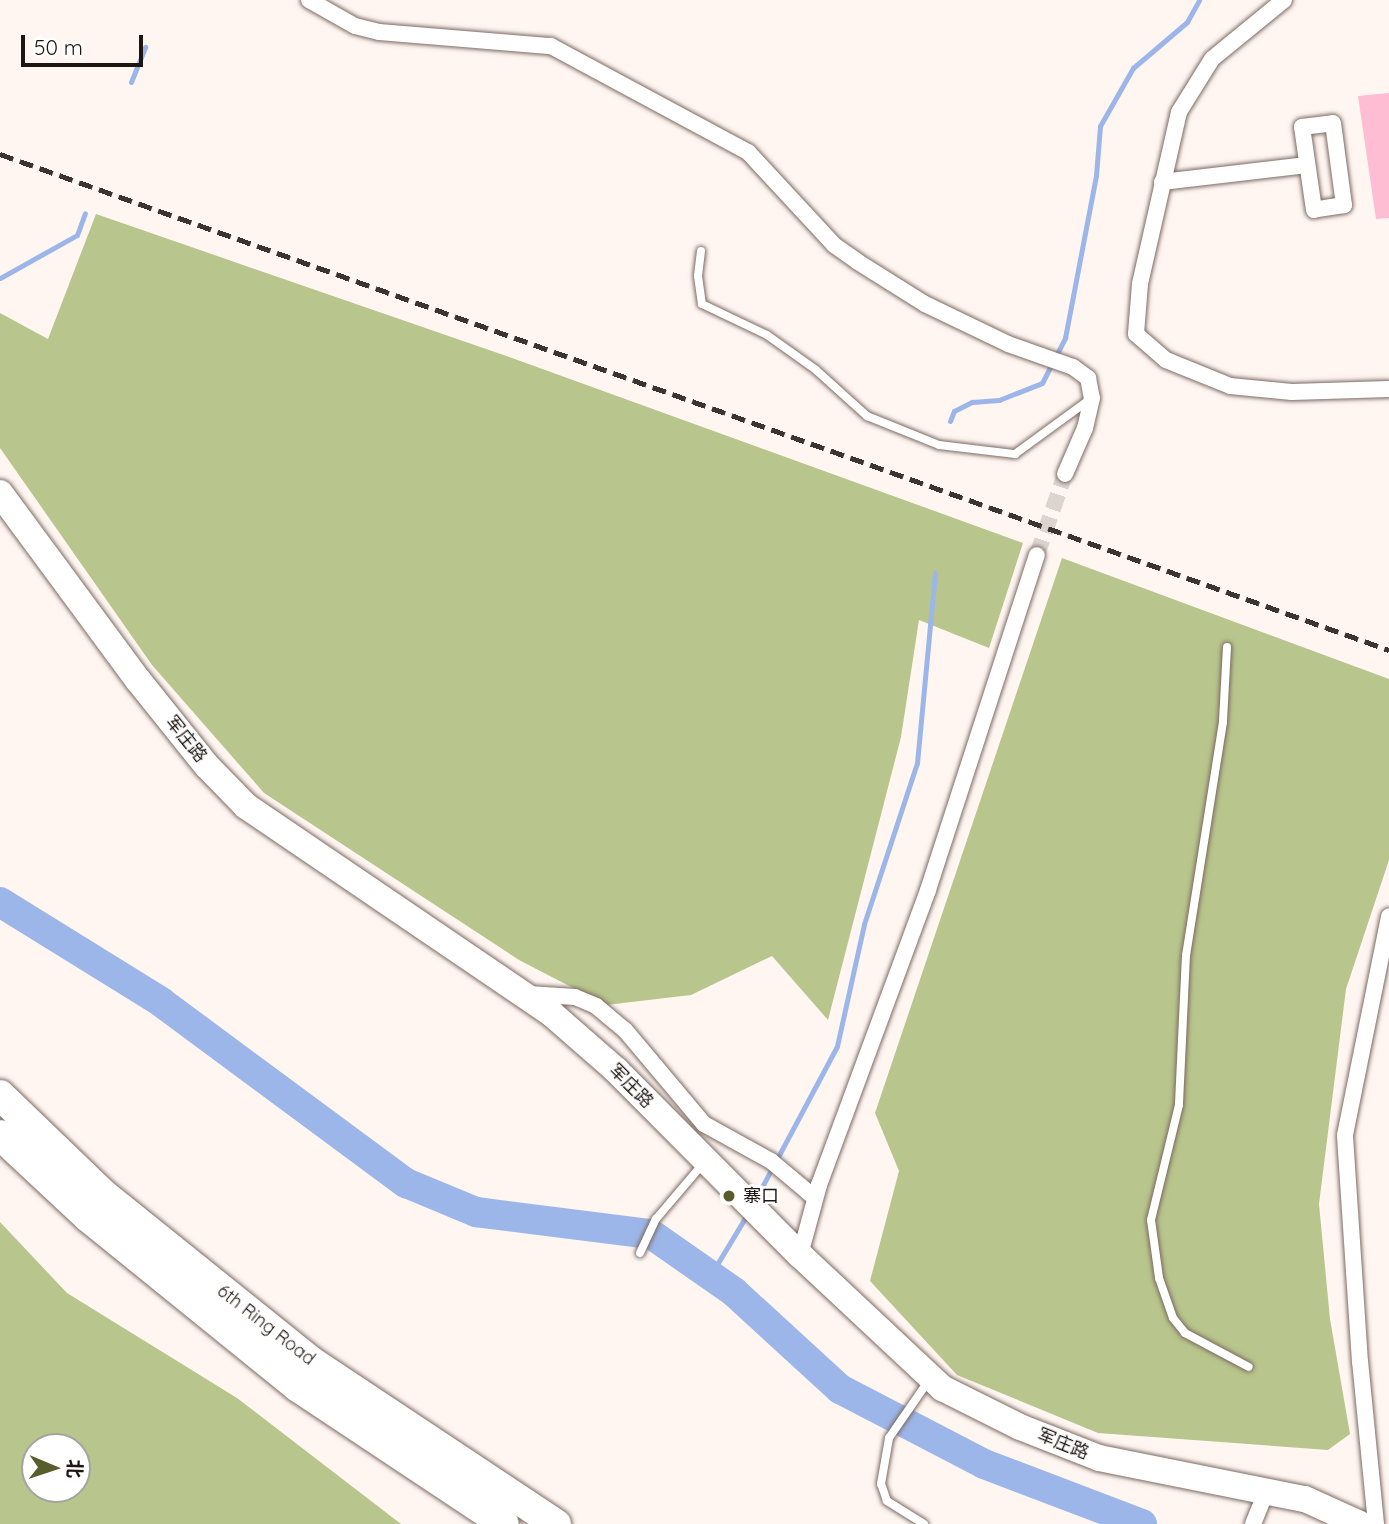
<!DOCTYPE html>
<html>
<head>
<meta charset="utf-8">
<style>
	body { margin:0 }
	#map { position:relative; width:1389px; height:1524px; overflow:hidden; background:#fff6f2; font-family:Quicksand,"Noto Sans SC",sans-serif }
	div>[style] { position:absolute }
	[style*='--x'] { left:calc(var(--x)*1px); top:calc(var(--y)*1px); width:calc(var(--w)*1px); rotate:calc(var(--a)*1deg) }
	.forest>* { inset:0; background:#b8c58c }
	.stream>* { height:5px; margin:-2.5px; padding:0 2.5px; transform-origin:2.5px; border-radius:2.5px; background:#9db6e9 }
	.river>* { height:30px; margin:-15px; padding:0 15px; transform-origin:15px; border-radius:15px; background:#9db6e9 }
	.building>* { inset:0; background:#febdd2 }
	.street-tunnel>* { height:16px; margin-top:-8px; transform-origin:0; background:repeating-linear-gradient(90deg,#ddd4d0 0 16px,transparent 0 24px) }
	.roads { filter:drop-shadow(0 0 2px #7c6a61) drop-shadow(0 0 2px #7c6a61) }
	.lane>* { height:8px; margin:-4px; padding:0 4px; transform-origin:4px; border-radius:4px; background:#fff }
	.street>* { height:16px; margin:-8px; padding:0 8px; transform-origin:8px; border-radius:8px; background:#fff }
	.primary>* { height:26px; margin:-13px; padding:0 13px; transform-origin:13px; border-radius:13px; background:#fff }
	.highway>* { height:30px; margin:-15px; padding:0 15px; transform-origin:15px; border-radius:15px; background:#fff }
	.rail>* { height:5px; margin-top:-2.5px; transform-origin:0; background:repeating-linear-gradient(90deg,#3c3430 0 14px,transparent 0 21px) }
	.dots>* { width:19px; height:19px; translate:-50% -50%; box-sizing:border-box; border:4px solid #fff; border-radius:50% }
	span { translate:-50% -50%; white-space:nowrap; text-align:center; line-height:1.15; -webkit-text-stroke:5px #fff; paint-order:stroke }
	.street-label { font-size:18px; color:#1d1612 }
	.poi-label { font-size:18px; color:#1d1612 }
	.left { translate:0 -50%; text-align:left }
	.north { position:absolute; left:21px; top:1433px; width:70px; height:70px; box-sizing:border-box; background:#fff; border:2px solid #a5a2a0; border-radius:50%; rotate:92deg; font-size:19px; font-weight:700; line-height:28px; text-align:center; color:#1d1612 }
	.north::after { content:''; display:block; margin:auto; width:24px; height:32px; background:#585d2b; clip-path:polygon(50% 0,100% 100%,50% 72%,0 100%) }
	.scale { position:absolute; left:21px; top:35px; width:122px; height:32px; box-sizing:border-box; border:4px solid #1d1612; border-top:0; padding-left:9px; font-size:21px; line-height:24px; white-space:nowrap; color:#1d1612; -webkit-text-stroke:5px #fff; paint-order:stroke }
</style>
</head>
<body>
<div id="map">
	<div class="forest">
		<div style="clip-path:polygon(96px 214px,512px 358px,1023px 543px,989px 648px,919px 620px,901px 737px,828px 1020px,772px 956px,691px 995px,606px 1005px,519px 960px,264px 793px,152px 665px,0 448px,0 313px,48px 339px)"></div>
		<div style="clip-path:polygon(1062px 558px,1389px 679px,1389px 860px,1346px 989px,1319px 1204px,1330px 1319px,1350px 1434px,1328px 1450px,1098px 1433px,957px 1375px,870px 1281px,899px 1171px,875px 1113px)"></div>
		<div style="clip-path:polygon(evenodd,0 1222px,67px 1293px,237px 1398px,401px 1524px,0 1524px,0 1222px,35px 1447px,77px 1447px,77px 1489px,35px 1489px,35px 1447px)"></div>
	</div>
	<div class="stream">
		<div style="--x:131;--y:82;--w:38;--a:-68"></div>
		<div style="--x:0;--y:278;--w:88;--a:-29.2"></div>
		<div style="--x:77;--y:235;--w:23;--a:-70"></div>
		<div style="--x:950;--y:421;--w:11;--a:-68"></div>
		<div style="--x:954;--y:411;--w:20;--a:-27"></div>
		<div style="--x:972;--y:402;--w:27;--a:-4"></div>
		<div style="--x:999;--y:400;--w:46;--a:-21.6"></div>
		<div style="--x:1042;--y:383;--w:51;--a:-62.9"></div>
		<div style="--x:1065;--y:338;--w:166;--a:-79.2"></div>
		<div style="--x:1096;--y:175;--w:49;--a:-85.3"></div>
		<div style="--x:1100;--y:126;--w:67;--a:-60.4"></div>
		<div style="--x:1133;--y:68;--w:71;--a:-40.4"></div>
		<div style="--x:1187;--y:22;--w:25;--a:-61"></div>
		<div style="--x:756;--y:1198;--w:172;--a:-61.9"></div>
		<div style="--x:837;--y:1046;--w:125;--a:-77.5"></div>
		<div style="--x:864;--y:924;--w:169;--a:-71.8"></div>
		<div style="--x:917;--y:763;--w:191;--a:-84.6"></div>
		<div style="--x:710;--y:1276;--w:74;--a:-58.9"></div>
	</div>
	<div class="river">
		<div style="--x:0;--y:902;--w:190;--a:31.8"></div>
		<div style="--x:161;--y:1002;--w:305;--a:36.5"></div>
		<div style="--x:406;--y:1183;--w:76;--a:22.5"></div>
		<div style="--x:476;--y:1212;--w:176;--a:7.2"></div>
		<div style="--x:651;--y:1234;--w:101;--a:34.9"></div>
		<div style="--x:734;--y:1292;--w:144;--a:42.5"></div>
		<div style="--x:840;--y:1389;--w:162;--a:27.5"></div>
		<div style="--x:984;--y:1464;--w:169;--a:20.8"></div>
	</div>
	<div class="building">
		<div style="clip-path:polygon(1389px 93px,1389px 218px,1376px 219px,1358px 96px)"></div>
	</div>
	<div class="street-tunnel">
		<div style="--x:1037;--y:555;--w:86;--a:-70.9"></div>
	</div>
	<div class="roads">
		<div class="lane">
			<div style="--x:701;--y:251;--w:25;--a:97"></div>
			<div style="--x:698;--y:276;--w:28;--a:82"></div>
			<div style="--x:702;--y:304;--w:72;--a:25.5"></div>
			<div style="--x:767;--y:335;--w:60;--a:35.5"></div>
			<div style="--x:816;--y:370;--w:69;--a:42"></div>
			<div style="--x:867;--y:416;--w:78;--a:21.9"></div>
			<div style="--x:939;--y:445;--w:77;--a:6.8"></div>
			<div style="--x:1015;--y:454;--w:92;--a:-36.1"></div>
			<div style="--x:1227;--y:647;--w:75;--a:93.1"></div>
			<div style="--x:1223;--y:722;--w:236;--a:99"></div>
			<div style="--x:1186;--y:955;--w:150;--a:92.7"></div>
			<div style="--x:1179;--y:1105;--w:118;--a:103.7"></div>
			<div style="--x:1151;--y:1220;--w:59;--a:82.1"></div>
			<div style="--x:1159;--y:1278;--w:42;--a:70.7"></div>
			<div style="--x:1173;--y:1318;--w:19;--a:51"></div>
			<div style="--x:1185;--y:1333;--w:72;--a:28"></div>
			<div style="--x:640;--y:1253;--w:38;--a:-65"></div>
			<div style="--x:656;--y:1219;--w:71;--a:-49.6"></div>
			<div style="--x:924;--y:1524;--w:44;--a:-148.1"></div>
			<div style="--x:887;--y:1501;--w:18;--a:-109"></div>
			<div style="--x:881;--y:1484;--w:47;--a:-80.1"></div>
			<div style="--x:889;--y:1438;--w:70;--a:-55.4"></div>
		</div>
		<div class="street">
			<div style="--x:309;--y:0;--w:53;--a:29.5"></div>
			<div style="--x:355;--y:26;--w:25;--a:14"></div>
			<div style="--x:379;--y:32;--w:173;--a:4.7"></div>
			<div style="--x:551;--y:46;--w:224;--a:28.3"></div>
			<div style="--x:748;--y:152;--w:127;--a:47.2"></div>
			<div style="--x:834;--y:245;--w:29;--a:35"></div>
			<div style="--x:858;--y:262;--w:79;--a:32.1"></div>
			<div style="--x:925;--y:304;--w:92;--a:25.7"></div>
			<div style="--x:1008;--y:344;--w:69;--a:19.5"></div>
			<div style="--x:1073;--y:367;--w:19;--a:36"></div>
			<div style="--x:1088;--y:378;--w:20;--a:79"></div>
			<div style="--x:1092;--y:398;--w:31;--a:103"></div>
			<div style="--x:1085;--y:428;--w:50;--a:113.5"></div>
			<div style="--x:1284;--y:0;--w:93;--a:140.7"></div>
			<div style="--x:1212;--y:59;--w:62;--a:121.9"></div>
			<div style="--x:1179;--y:112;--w:176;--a:102.8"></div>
			<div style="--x:1140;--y:284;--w:50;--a:94.6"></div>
			<div style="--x:1136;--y:334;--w:40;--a:41"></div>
			<div style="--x:1166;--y:360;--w:69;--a:22.1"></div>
			<div style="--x:1230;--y:386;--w:62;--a:5.5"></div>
			<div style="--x:1292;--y:392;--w:97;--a:-1.8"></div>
			<div style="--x:1333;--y:123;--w:83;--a:82.4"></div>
			<div style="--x:1344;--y:205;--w:30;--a:171"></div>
			<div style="--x:1314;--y:210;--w:84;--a:-98.2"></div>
			<div style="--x:1302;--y:127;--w:31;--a:-7"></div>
			<div style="--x:1162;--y:182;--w:146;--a:-6.7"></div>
			<div style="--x:528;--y:994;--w:47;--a:3.7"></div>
			<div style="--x:575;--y:997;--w:23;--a:23"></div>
			<div style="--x:596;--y:1006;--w:38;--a:40"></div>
			<div style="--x:625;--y:1030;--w:123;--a:50"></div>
			<div style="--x:704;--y:1124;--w:77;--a:28.9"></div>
			<div style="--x:771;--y:1161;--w:57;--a:40.1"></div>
			<div style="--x:800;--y:1255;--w:73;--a:-74.8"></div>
			<div style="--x:819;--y:1185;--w:314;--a:-69.7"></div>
			<div style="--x:928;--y:890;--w:352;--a:-72"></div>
			<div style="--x:1253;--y:1524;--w:37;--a:-68"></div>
			<div style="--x:1376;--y:1524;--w:163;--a:-95.6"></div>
			<div style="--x:1360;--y:1362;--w:227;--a:-93.8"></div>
			<div style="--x:1345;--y:1135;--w:223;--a:-78.6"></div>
		</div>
		<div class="primary">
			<div style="--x:0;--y:493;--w:232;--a:53.6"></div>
			<div style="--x:138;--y:680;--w:110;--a:51.3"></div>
			<div style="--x:207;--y:766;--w:56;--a:45.7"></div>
			<div style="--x:246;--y:806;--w:370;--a:34.2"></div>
			<div style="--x:552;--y:1014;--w:85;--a:41.2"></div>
			<div style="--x:616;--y:1070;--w:261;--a:45.2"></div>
			<div style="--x:800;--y:1255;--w:195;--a:43.1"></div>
			<div style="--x:942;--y:1388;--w:87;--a:26.6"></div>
			<div style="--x:1020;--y:1427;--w:85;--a:21.4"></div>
			<div style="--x:1099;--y:1458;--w:210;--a:11.3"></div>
			<div style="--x:1305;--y:1499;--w:60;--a:24.4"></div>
		</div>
		<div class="highway">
			<div style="--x:0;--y:1095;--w:143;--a:43.9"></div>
			<div style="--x:103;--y:1194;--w:268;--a:38.8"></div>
			<div style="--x:312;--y:1362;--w:293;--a:33.6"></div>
			<div style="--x:0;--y:1135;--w:120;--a:43"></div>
			<div style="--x:88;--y:1217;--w:270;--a:39"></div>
			<div style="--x:298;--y:1387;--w:247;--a:33.6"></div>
		</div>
	</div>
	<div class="rail">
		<div style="--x:0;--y:154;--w:1475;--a:19.65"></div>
	</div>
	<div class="dots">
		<div style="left:729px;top:1196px;background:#585d2b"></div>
	</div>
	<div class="street-label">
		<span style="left:186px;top:739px;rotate:51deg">军庄路</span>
		<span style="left:631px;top:1086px;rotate:45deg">军庄路</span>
		<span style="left:266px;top:1325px;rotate:38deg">6th Ring Road</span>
		<span style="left:1063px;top:1444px;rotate:22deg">军庄路</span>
	</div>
	<div class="poi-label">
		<span class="left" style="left:743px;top:1196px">寨口</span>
	</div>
	<div class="north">北</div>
	<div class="scale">50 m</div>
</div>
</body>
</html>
